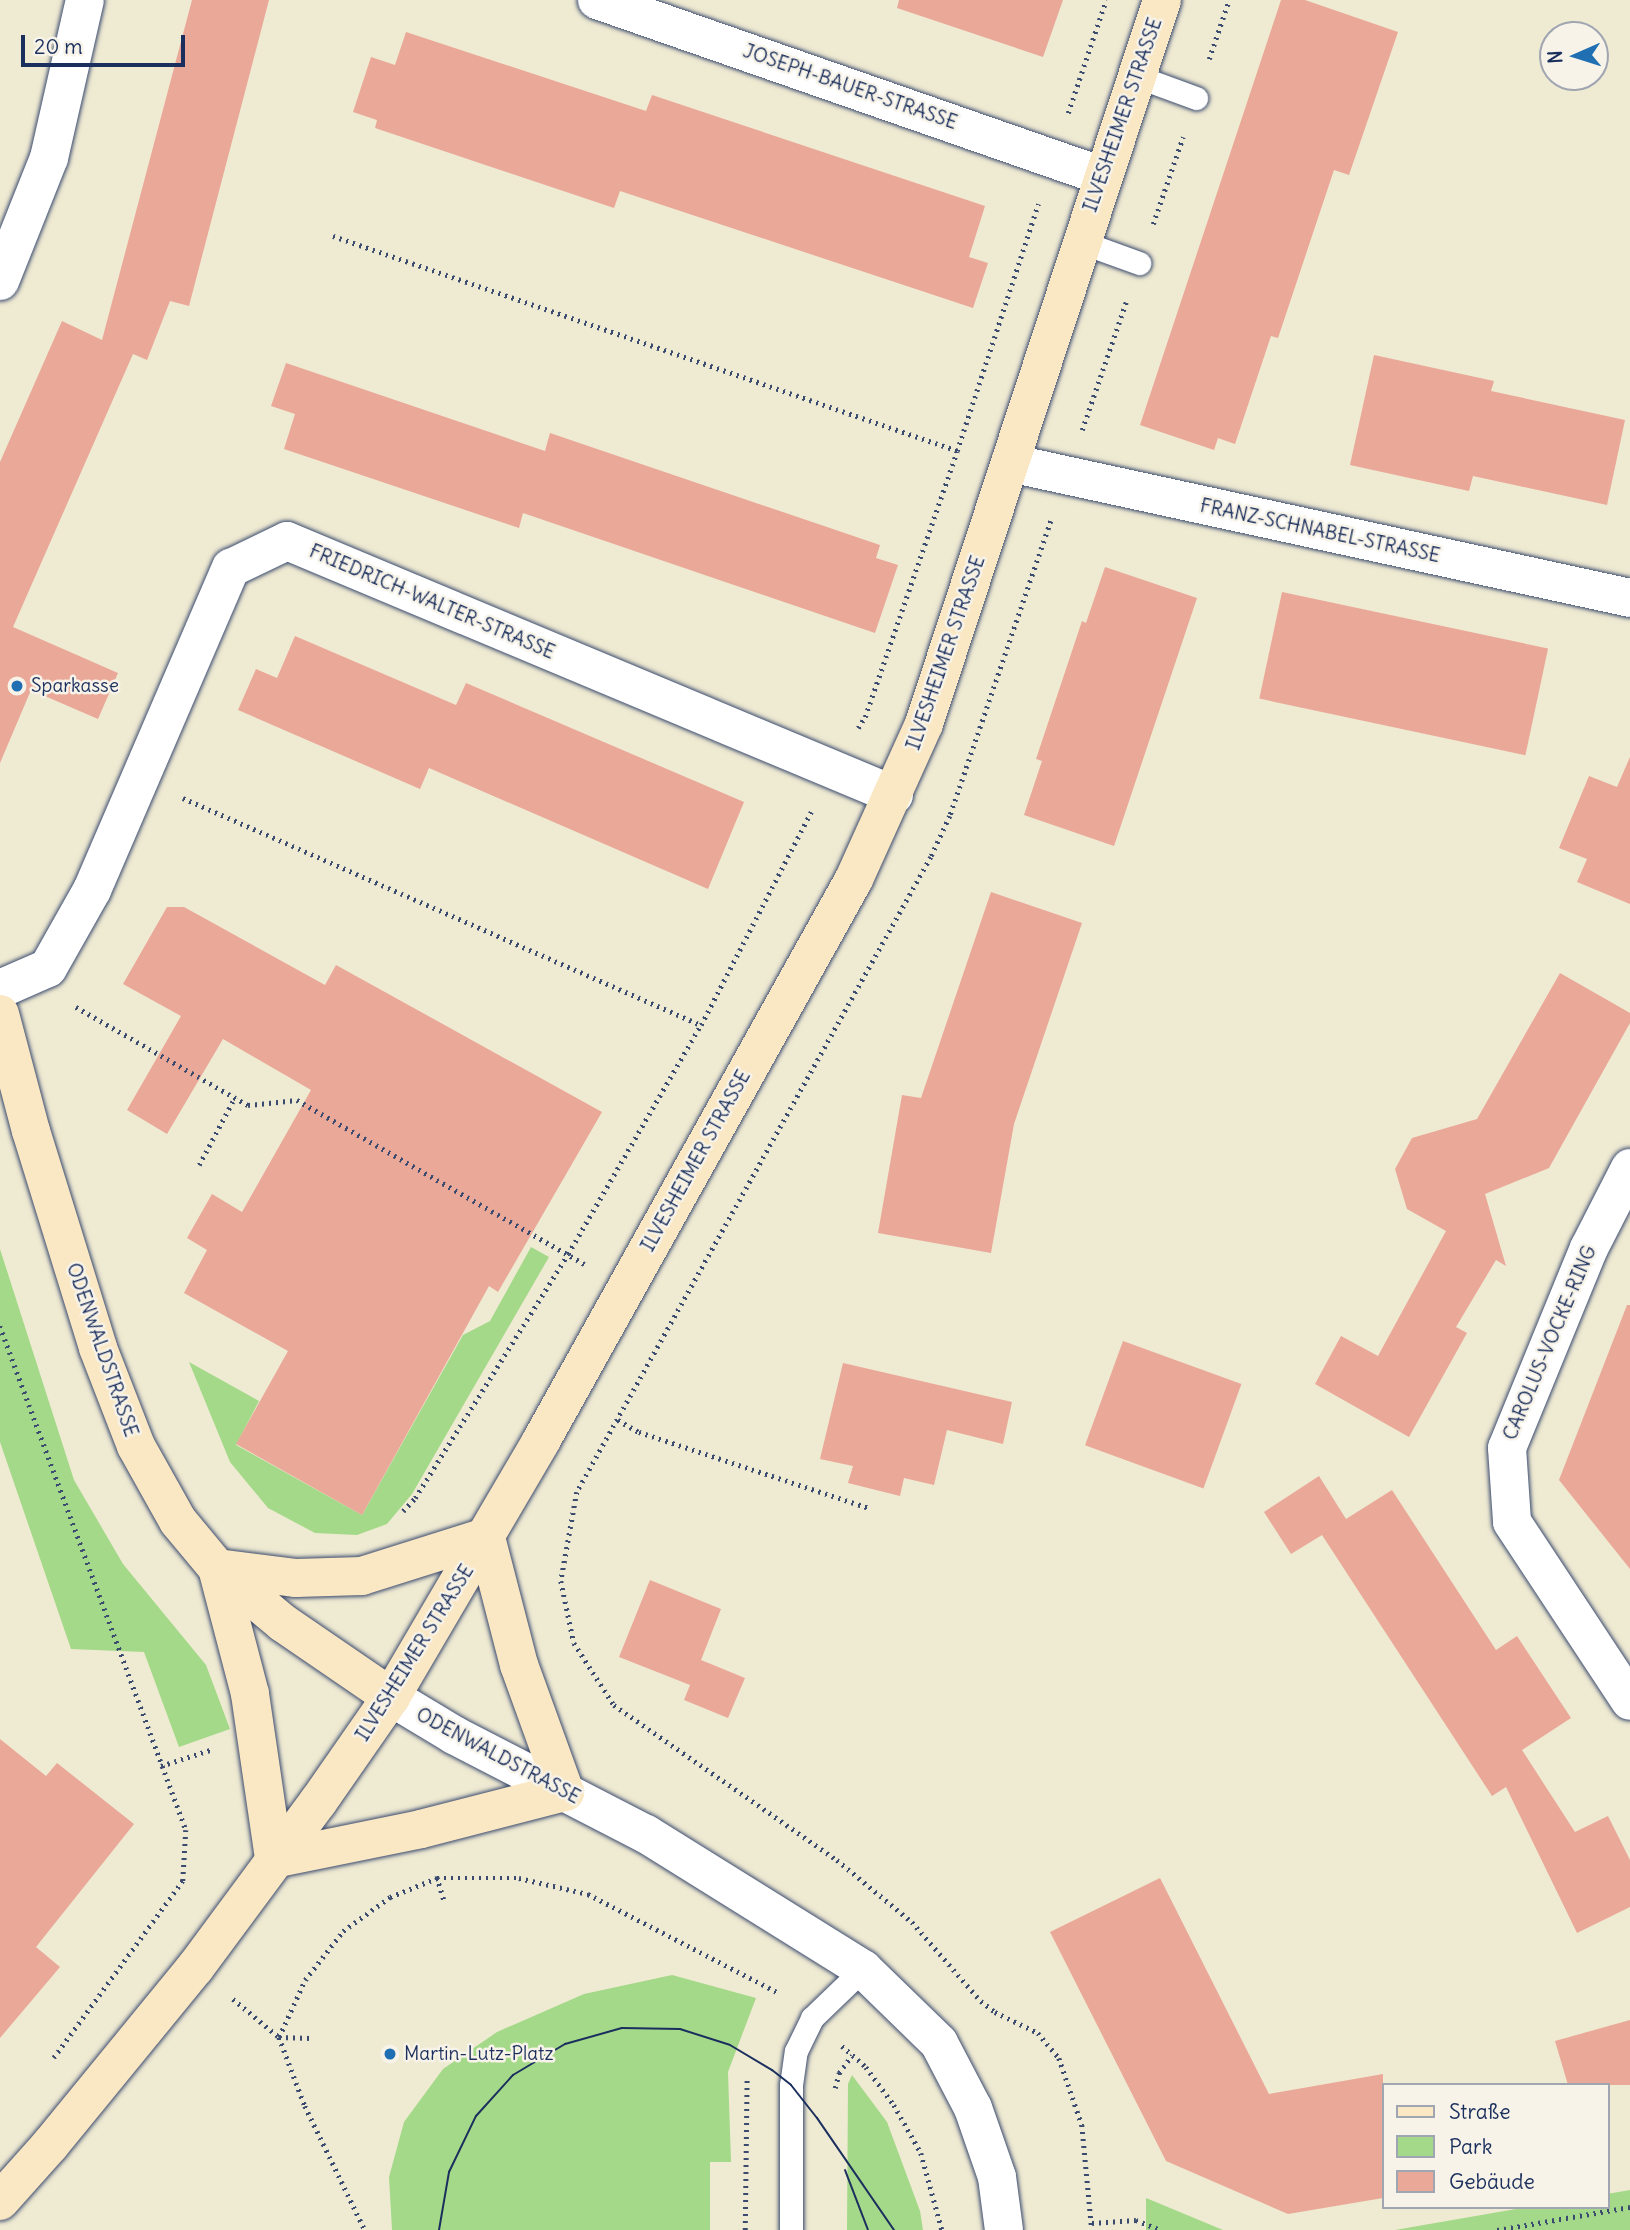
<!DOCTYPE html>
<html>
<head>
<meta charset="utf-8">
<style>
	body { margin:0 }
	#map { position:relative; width:1630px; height:2230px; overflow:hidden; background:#efead2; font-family:Delius,sans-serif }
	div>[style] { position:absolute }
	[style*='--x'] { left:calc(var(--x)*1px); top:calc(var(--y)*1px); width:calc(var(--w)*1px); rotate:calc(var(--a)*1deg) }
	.green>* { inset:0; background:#a4d989 }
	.building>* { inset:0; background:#eaa899; transform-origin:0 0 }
	.path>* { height:4.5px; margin-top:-2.25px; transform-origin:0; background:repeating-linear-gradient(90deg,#3b4b6f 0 2px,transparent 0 7px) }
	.roads { filter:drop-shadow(0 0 2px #3b4b6f) drop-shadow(0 0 2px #3b4b6f) }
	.lane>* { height:23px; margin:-11.5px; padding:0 11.5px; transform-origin:11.5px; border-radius:11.5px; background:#fff }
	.street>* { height:38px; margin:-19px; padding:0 19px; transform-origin:19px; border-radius:19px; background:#fff }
	.secondary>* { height:38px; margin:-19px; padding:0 19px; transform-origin:19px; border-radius:19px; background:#fae7c3 }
	.tram>* { height:2px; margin:-1px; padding:0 1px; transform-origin:1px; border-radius:1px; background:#1b2f5e }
	.dots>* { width:19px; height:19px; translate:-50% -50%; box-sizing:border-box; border:4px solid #f7f3e8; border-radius:50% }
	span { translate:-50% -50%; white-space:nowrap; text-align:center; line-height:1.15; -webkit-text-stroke:5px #f7f3e8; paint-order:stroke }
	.street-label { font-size:19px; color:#1b2f5e }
	.poi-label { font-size:19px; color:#1b2f5e }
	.left { translate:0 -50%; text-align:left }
	.legend { position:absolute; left:1382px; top:2083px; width:228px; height:126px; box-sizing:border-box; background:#f7f3e8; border:2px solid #9fa5b1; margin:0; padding:9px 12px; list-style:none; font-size:21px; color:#1b2f5e }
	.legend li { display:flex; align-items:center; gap:14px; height:35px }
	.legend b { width:35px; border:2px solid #9fa5b1 }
	.north { position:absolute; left:1539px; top:21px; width:70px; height:70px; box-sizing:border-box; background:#f7f3e8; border:2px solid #9fa5b1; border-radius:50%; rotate:267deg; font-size:19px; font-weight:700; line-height:28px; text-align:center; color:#1b2f5e }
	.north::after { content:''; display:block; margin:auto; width:24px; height:32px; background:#1f6fb2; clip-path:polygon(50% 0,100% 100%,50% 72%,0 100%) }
	.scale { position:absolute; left:21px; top:35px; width:164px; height:32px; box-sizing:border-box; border:4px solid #1b2f5e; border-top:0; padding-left:9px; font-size:21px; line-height:24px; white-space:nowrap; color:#1b2f5e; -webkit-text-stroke:5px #f7f3e8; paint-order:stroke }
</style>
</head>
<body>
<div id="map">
	<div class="green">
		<div style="clip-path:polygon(531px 1247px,549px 1257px,412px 1494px,387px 1524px,357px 1535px,315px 1533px,268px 1508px,230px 1462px,189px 1362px,259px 1401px,236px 1445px,362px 1515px,463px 1335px,490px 1321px)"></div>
		<div style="clip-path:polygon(0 1249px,74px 1480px,123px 1564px,206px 1665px,230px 1729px,179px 1747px,144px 1652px,71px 1649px,0 1442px)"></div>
		<div style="clip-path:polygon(672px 1975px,756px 1998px,728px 2072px,731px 2162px,710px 2162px,710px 2230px,392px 2230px,389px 2177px,404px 2122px,443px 2069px,497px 2032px,584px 1994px)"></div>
		<div style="clip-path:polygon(852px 2075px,887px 2122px,920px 2211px,923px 2230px,847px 2230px,848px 2084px)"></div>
		<div style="clip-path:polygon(1630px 2190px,1630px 2230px,1395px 2230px,1528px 2207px,1607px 2207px,1607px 2194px)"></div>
		<div style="clip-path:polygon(1146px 2198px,1223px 2230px,1146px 2230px)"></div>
	</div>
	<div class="building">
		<div style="clip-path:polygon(192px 0,269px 0,189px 306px,170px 301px,147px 360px,133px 354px,13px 627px,118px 673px,98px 719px,31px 690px,0 763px,0 462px,62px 321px,102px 340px)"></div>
		<div style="clip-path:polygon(899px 0,1063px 0,1043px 57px,897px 8px)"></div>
		<div style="clip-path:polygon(1281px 0,1305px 0,1398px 32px,1349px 175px,1334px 170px,1278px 338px,1271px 336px,1235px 444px,1218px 438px,1214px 450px,1140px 425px)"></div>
		<div style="clip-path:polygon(406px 32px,646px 111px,652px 95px,985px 206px,969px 257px,988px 263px,973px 308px,620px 191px,614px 208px,375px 128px,377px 120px,353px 112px,371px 57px,395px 65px)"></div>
		<div style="clip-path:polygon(1374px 355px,1494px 381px,1491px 391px,1625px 420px,1607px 505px,1473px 476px,1469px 491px,1350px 465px)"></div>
		<div style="clip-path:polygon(286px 363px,545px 451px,550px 433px,880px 545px,876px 558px,898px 565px,875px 633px,523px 513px,519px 528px,284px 449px,295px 414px,271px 406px)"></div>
		<div style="clip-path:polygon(1105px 567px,1197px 598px,1114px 846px,1024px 815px,1042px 761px,1036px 759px,1082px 621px,1086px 623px)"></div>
		<div style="left:1282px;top:592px;width:272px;height:109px;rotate:12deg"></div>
		<div style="clip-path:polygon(295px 636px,456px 705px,466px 683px,744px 802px,708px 889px,429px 768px,420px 789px,238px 710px,256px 669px,277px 678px)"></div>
		<div style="clip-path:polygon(1630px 757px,1630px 904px,1577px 882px,1587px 859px,1559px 848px,1589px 776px,1617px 787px)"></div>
		<div style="clip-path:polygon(991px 892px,1082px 923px,1014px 1124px,991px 1253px,878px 1233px,902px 1095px,921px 1098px)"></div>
		<div style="clip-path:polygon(167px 907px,184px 907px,325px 985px,336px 965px,602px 1112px,498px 1292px,489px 1286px,362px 1515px,236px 1444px,288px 1351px,184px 1293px,207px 1250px,187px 1238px,212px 1194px,242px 1212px,311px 1090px,223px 1039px,167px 1134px,127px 1110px,181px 1016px,123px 984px)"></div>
		<div style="clip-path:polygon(1560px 973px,1630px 1013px,1630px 1023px,1549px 1168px,1485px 1194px,1506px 1266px,1496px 1260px,1456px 1327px,1467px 1333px,1409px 1437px,1315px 1384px,1341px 1336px,1378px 1356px,1446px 1231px,1407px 1209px,1395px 1169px,1412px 1138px,1477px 1119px)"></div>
		<div style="clip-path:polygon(1627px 1305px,1630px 1305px,1630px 1569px,1559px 1480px)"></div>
		<div style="left:1123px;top:1341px;width:126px;height:111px;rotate:20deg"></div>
		<div style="clip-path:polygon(843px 1363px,1012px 1402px,1003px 1444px,947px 1430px,934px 1485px,904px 1478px,900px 1496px,848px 1483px,853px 1466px,820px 1459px)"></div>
		<div style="clip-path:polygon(1319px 1476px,1346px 1519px,1392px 1490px,1496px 1650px,1517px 1636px,1571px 1718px,1522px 1750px,1575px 1832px,1608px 1816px,1630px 1860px,1630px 1907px,1577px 1933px,1506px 1787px,1492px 1796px,1322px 1535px,1291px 1554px,1264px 1512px)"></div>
		<div style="clip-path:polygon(650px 1580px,721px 1609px,701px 1660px,745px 1678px,728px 1718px,684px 1700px,690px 1685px,619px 1657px)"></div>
		<div style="clip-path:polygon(0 1739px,46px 1776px,57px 1763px,134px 1824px,36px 1947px,60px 1967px,0 2038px)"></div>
		<div style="clip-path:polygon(1160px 1878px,1269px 2094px,1383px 2074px,1383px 2198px,1288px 2214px,1166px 2161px,1050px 1932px)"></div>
		<div style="clip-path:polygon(1630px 2020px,1630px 2085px,1568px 2085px,1555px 2041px)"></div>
	</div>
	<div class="path">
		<div style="--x:1209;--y:59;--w:62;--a:-71.3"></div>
		<div style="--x:1068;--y:113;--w:119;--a:-71.4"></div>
		<div style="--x:1153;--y:224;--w:92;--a:-71"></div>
		<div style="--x:333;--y:236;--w:661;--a:18.98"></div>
		<div style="--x:1082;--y:430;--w:135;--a:-71"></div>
		<div style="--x:1051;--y:521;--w:312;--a:108.9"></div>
		<div style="--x:950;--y:816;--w:45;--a:114.9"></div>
		<div style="--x:931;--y:857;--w:727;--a:119.14"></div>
		<div style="--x:577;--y:1492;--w:90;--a:100.2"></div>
		<div style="--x:561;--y:1581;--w:63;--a:78.2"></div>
		<div style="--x:574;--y:1643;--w:74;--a:57.2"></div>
		<div style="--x:614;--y:1705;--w:272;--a:34.8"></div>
		<div style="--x:837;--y:1860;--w:97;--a:39.6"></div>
		<div style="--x:912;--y:1922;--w:105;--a:48.9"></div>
		<div style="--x:981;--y:2001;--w:18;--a:38"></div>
		<div style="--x:995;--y:2012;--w:48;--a:26"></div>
		<div style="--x:1038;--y:2033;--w:33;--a:50"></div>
		<div style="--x:1059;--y:2058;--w:71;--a:71.1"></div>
		<div style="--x:1082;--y:2125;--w:105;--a:84.6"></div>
		<div style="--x:858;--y:728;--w:13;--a:-58"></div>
		<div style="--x:865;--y:717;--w:281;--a:-70.9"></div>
		<div style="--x:957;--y:451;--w:260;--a:-71.8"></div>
		<div style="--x:183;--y:798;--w:566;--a:23.66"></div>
		<div style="--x:76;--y:1007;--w:198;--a:29.7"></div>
		<div style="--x:248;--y:1105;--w:49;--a:-5.8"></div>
		<div style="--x:297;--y:1100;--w:331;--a:29.7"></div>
		<div style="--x:199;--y:1165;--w:77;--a:-62.1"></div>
		<div style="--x:0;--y:1326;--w:537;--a:69.74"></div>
		<div style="--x:186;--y:1830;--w:51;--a:93.4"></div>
		<div style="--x:183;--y:1881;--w:219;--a:126.1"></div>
		<div style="--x:618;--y:1420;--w:24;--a:30"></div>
		<div style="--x:639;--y:1432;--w:242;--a:18.3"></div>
		<div style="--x:403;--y:1511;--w:18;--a:-47"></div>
		<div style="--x:415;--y:1498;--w:288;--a:-57.9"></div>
		<div style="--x:568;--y:1254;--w:265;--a:-59.9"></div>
		<div style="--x:701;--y:1025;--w:240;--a:-62.7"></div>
		<div style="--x:161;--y:1766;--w:52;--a:-18.1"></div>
		<div style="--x:437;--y:1877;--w:24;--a:73"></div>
		<div style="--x:233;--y:1999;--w:60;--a:39.6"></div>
		<div style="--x:279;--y:2037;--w:74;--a:69.4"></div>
		<div style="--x:305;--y:2106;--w:138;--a:64.2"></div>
		<div style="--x:279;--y:2037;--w:63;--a:-65.5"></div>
		<div style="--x:305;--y:1980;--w:62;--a:-52.2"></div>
		<div style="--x:343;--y:1931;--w:58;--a:-35.9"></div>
		<div style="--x:390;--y:1897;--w:51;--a:-22"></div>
		<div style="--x:437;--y:1878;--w:82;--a:0"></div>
		<div style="--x:519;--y:1878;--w:71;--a:13.1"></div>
		<div style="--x:588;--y:1894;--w:215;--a:27.4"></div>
		<div style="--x:279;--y:2037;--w:32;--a:2"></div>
		<div style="--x:842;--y:2046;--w:32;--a:41"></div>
		<div style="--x:866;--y:2067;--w:47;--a:53.6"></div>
		<div style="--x:894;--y:2105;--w:55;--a:60.6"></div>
		<div style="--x:921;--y:2153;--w:80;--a:74.7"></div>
		<div style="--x:835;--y:2088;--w:16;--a:-75"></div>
		<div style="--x:839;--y:2073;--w:22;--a:-54"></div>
		<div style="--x:1092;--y:2223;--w:44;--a:-3.9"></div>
		<div style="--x:1136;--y:2220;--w:27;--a:22"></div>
		<div style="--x:745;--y:2230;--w:153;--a:-89.3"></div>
		<div style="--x:1497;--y:2230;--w:135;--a:-9.8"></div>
	</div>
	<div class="roads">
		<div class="lane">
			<div style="--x:1136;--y:76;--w:64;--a:20.1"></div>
			<div style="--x:1081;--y:242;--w:62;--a:19.9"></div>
			<div style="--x:791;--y:2230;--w:145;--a:-90"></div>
			<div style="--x:791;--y:2085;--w:34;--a:-82"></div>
			<div style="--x:796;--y:2051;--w:37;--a:-64"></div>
			<div style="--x:812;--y:2018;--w:71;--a:-43.9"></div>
		</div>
		<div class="street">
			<div style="--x:597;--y:0;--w:535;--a:19.21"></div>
			<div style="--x:0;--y:281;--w:132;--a:-68.3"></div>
			<div style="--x:49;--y:158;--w:162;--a:-77.2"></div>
			<div style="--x:1010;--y:463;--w:635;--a:12.28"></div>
			<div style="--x:0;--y:989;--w:52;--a:-23.6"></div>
			<div style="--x:48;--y:968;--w:90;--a:-60.6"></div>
			<div style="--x:92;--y:890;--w:351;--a:-66.7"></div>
			<div style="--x:231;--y:568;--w:62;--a:-25.7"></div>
			<div style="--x:287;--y:541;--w:658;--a:22.71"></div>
			<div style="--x:1630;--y:1168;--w:90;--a:117.1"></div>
			<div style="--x:1589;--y:1248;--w:216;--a:112.3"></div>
			<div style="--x:1507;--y:1448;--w:74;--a:86.1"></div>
			<div style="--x:1512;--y:1522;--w:214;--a:56.6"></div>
			<div style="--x:391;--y:1697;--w:74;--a:31.1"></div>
			<div style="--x:454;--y:1735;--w:216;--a:27.3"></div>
			<div style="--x:646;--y:1834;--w:256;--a:31.9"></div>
			<div style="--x:863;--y:1969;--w:106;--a:44.2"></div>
			<div style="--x:939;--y:2043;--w:73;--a:62.4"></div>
			<div style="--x:973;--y:2108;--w:73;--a:70.8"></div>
			<div style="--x:997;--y:2177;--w:53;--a:82.5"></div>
		</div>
		<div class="secondary">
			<div style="--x:0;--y:1014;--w:121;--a:75.2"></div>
			<div style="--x:31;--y:1131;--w:227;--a:72.8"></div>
			<div style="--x:98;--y:1348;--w:105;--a:68.8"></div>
			<div style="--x:136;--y:1446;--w:86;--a:60.8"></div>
			<div style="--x:178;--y:1521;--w:61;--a:50.3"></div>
			<div style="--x:217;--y:1568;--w:86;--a:39.8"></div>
			<div style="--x:283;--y:1623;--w:131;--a:34.4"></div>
			<div style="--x:217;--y:1568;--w:130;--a:75.3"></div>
			<div style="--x:250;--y:1694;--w:167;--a:81.7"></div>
			<div style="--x:217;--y:1568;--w:80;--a:7.2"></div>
			<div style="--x:296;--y:1578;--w:66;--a:-1.7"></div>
			<div style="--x:362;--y:1576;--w:130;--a:-17.5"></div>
			<div style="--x:274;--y:1859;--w:150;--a:-11.5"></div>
			<div style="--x:421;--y:1829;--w:149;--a:-14.4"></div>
			<div style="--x:565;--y:1792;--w:135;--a:-109.9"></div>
			<div style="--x:519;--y:1665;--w:132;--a:-104.5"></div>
			<div style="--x:0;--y:2201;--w:75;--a:-48.2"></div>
			<div style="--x:50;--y:2145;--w:229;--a:-50.7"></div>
			<div style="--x:195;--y:1968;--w:207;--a:-53.5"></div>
			<div style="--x:318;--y:1802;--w:128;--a:-55.2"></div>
			<div style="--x:391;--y:1697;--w:297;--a:-59.6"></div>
			<div style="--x:541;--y:1441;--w:643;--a:-60.88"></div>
			<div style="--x:854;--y:879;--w:170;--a:-65.7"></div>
			<div style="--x:924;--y:724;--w:762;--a:-71.8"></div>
		</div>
	</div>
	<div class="tram">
		<div style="--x:845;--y:2170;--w:64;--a:69"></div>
		<div style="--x:439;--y:2230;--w:59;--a:-80.2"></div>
		<div style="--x:449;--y:2172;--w:62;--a:-64.3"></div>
		<div style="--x:476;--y:2116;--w:55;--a:-47.9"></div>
		<div style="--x:513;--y:2075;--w:61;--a:-30.8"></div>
		<div style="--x:565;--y:2044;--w:59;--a:-15.7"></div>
		<div style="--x:622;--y:2028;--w:58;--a:1"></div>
		<div style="--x:680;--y:2029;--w:52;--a:17.7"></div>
		<div style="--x:730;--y:2045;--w:49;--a:30.8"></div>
		<div style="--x:772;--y:2070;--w:24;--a:38"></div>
		<div style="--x:791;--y:2085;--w:42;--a:51.8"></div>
		<div style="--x:817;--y:2118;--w:136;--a:55.5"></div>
	</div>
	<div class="dots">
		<div style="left:17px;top:686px;background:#1f6fb2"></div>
		<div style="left:390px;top:2054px;background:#1f6fb2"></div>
	</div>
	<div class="street-label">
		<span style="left:850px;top:87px;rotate:19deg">JOSEPH-BAUER-STRASSE</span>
		<span style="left:1123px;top:115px;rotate:-71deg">ILVESHEIMER STRASSE</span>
		<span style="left:1320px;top:531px;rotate:12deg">FRANZ-SCHNABEL-STRASSE</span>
		<span style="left:432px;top:602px;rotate:23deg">FRIEDRICH-WALTER-STRASSE</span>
		<span style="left:946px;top:653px;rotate:-71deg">ILVESHEIMER STRASSE</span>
		<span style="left:696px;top:1161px;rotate:-61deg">ILVESHEIMER STRASSE</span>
		<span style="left:1550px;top:1343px;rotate:-67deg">CAROLUS-VOCKE-RING</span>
		<span style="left:102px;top:1350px;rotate:71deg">ODENWALDSTRASSE</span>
		<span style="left:415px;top:1653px;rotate:-58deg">ILVESHEIMER STRASSE</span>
		<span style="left:498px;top:1756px;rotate:28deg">ODENWALDSTRASSE</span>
	</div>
	<div class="poi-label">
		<span class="left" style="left:31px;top:686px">Sparkasse</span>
		<span class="left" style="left:404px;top:2054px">Martin-Lutz-Platz</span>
	</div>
	<ul class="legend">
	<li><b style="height:9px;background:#fae7c3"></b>Straße</li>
	<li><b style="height:19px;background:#a4d989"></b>Park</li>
	<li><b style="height:19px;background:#eaa899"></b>Gebäude</li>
	</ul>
	<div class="north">N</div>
	<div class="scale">20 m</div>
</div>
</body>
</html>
